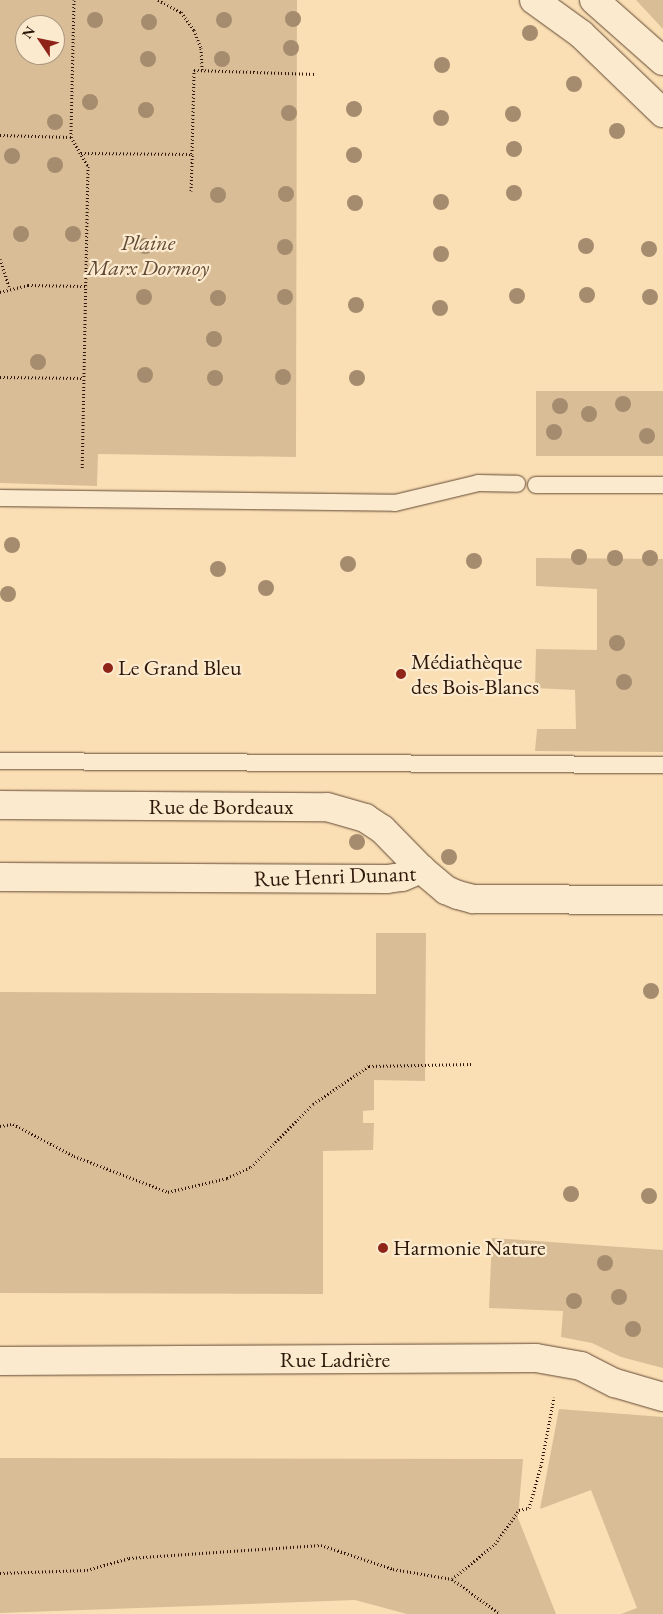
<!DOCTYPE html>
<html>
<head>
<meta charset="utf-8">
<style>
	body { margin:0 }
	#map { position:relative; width:663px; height:1614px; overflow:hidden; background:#fbdfb4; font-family:"EB Garamond",serif }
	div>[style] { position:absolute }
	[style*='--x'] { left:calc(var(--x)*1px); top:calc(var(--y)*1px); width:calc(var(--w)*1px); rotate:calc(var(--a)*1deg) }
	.green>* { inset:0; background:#d8bd97; transform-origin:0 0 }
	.path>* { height:3px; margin-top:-1.5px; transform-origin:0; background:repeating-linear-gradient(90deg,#2e1609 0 1px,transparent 0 3.5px) }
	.roads { filter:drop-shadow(0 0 1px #614834) drop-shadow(0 0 1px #614834) }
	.service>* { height:16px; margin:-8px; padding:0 8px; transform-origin:8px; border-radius:8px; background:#fceace }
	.minor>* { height:28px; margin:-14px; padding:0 14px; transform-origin:14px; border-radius:14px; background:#fceace }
	.trees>* { width:16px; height:16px; margin:-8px; border-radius:50%; background:#a68c6e }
	.dots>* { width:14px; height:14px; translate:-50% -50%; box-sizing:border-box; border:2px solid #fceace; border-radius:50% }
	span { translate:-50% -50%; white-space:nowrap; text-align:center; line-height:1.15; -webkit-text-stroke:4.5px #fceace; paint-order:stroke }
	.park-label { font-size:22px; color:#614834; font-style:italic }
	.poi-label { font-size:22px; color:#2e1609 }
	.left { translate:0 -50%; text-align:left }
	.street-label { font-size:22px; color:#2e1609 }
	.north { position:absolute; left:15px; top:15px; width:50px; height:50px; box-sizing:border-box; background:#fceace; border:1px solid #aa957f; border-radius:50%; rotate:304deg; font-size:14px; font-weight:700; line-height:20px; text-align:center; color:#2e1609 }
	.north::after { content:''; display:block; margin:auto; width:18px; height:22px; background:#8f2418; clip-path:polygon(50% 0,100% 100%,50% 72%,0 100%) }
</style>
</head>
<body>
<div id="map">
	<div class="green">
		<div style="clip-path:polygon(evenodd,0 0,297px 0,296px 457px,98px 454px,97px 486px,0 483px,0 0,25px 25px,55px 25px,55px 55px,25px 55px,25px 25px)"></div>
		<div style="clip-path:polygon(636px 0,663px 0,663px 29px)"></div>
		<div style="left:536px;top:391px;width:127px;height:65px"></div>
		<div style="clip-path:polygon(536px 558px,663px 559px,663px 752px,535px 751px,537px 729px,576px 729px,575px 690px,535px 688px,536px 649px,597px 650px,597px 589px,536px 586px)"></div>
		<div style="clip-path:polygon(376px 933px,426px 933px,425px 1081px,374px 1080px,374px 1110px,363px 1111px,363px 1123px,374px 1123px,373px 1150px,323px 1151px,323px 1294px,0 1293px,0 992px,376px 994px)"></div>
		<div style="clip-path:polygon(492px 1238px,663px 1250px,663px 1368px,621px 1357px,592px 1343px,561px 1337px,563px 1311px,489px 1308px)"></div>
		<div style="clip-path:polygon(559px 1409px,663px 1417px,663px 1614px,621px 1614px,637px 1608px,591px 1490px,540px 1509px)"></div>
		<div style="clip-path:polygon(0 1458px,523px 1459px,518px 1518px,556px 1614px,407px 1614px,355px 1600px,0 1613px)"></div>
	</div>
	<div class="path">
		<div style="--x:74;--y:0;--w:137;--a:91.3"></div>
		<div style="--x:71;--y:137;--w:34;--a:60"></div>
		<div style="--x:88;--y:166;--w:304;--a:91.1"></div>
		<div style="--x:158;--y:0;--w:26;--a:28"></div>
		<div style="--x:181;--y:12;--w:22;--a:54"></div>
		<div style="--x:194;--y:30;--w:19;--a:69"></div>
		<div style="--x:201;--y:48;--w:22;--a:87"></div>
		<div style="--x:0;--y:135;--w:71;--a:1.6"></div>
		<div style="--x:81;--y:153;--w:111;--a:0.5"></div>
		<div style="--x:192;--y:154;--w:84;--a:-88.6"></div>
		<div style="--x:194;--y:70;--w:122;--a:1.9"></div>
		<div style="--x:191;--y:191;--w:37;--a:-88"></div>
		<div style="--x:0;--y:259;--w:29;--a:72"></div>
		<div style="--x:0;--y:292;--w:29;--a:-14"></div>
		<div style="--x:28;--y:285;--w:57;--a:1"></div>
		<div style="--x:0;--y:377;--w:83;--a:0.7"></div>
		<div style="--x:0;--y:1126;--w:13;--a:-9"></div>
		<div style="--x:13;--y:1124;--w:69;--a:27.7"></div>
		<div style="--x:74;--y:1156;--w:101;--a:21"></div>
		<div style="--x:168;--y:1192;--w:61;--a:-13.3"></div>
		<div style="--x:227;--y:1178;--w:26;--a:-25"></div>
		<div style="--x:251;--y:1167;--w:88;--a:-45.5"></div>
		<div style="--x:313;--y:1104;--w:68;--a:-34.2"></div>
		<div style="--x:369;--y:1066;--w:104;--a:-1.1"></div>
		<div style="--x:0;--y:1573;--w:87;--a:-2"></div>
		<div style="--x:87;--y:1570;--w:44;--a:-15.9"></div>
		<div style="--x:129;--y:1558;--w:192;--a:-3.9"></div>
		<div style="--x:321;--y:1545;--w:76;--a:18.4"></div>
		<div style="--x:393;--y:1569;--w:60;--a:9.6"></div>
		<div style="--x:452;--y:1579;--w:59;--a:36.1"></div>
		<div style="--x:452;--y:1579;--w:55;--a:-39.1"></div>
		<div style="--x:495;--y:1544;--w:42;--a:-54.8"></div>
		<div style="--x:519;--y:1510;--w:10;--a:-11"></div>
		<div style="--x:529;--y:1508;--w:44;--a:-74.1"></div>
		<div style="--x:541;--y:1466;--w:70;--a:-79.3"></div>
	</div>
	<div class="roads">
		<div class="service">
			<div style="--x:536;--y:485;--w:127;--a:0"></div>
			<div style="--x:0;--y:498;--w:395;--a:0.7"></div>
			<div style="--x:395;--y:503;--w:85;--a:-13.5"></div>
			<div style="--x:478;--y:483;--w:39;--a:1"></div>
			<div style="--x:0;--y:761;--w:663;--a:0.35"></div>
		</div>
		<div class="minor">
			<div style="--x:534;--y:0;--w:58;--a:35.9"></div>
			<div style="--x:581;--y:34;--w:114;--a:43.9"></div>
			<div style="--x:594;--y:0;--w:92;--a:41.5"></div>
			<div style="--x:0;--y:805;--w:327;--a:0.4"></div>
			<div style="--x:327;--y:807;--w:40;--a:16"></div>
			<div style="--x:365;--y:818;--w:20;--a:33"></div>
			<div style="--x:382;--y:829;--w:56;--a:45.7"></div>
			<div style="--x:421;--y:869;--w:33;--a:40"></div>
			<div style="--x:446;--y:890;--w:13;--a:23"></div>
			<div style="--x:458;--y:895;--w:16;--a:15"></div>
			<div style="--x:473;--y:899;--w:190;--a:0.3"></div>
			<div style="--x:0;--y:877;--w:387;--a:0.3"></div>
			<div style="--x:387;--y:879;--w:15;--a:-8"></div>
			<div style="--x:402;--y:877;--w:21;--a:-23"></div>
			<div style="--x:0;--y:1361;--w:536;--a:-0.32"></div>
			<div style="--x:536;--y:1358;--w:46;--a:10.1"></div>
			<div style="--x:581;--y:1366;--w:38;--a:27"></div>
			<div style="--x:615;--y:1383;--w:50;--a:16.3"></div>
		</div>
	</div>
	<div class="trees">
		<div style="left:293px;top:19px"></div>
		<div style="left:95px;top:20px"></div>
		<div style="left:224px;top:20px"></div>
		<div style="left:149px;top:22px"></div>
		<div style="left:530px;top:33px"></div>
		<div style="left:291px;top:48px"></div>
		<div style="left:148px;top:59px"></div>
		<div style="left:222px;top:59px"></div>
		<div style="left:442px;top:65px"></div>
		<div style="left:574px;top:84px"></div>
		<div style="left:90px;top:102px"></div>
		<div style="left:354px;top:109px"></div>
		<div style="left:146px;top:110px"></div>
		<div style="left:289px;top:113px"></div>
		<div style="left:513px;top:114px"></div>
		<div style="left:441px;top:118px"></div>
		<div style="left:55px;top:122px"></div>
		<div style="left:617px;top:131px"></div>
		<div style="left:514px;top:149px"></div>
		<div style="left:354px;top:155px"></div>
		<div style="left:12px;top:156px"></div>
		<div style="left:55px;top:165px"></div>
		<div style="left:514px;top:193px"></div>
		<div style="left:286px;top:194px"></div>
		<div style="left:218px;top:195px"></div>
		<div style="left:441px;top:202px"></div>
		<div style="left:355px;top:203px"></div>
		<div style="left:21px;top:234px"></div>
		<div style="left:73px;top:234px"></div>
		<div style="left:145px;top:246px"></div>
		<div style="left:586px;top:246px"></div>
		<div style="left:285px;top:247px"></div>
		<div style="left:649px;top:249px"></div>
		<div style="left:441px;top:254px"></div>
		<div style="left:587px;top:295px"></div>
		<div style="left:517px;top:296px"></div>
		<div style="left:144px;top:297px"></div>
		<div style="left:285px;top:297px"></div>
		<div style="left:650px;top:297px"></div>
		<div style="left:218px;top:298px"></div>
		<div style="left:356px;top:305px"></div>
		<div style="left:440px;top:308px"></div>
		<div style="left:214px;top:339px"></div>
		<div style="left:38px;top:362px"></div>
		<div style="left:145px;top:375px"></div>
		<div style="left:283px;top:377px"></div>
		<div style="left:215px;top:378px"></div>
		<div style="left:357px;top:378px"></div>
		<div style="left:623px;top:404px"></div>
		<div style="left:560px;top:406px"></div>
		<div style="left:589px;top:414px"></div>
		<div style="left:554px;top:432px"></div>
		<div style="left:647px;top:436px"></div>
		<div style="left:12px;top:545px"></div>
		<div style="left:579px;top:557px"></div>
		<div style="left:615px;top:558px"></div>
		<div style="left:650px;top:558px"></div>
		<div style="left:474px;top:561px"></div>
		<div style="left:348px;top:564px"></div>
		<div style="left:218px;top:569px"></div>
		<div style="left:266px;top:588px"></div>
		<div style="left:8px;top:594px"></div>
		<div style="left:617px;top:643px"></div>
		<div style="left:624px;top:682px"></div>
		<div style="left:357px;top:842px"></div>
		<div style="left:449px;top:857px"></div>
		<div style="left:651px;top:991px"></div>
		<div style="left:571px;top:1194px"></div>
		<div style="left:649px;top:1196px"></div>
		<div style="left:605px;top:1263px"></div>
		<div style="left:619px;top:1297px"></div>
		<div style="left:574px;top:1301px"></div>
		<div style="left:633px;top:1329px"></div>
	</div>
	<div class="dots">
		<div style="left:108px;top:668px;background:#8f2418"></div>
		<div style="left:401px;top:674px;background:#8f2418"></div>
		<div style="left:383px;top:1248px;background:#8f2418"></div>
	</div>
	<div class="park-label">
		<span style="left:148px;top:255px">Plaine<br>Marx Dormoy</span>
	</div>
	<div class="poi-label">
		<span class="left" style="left:411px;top:674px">Médiathèque<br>des Bois-Blancs</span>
		<span class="left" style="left:118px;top:668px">Le Grand Bleu</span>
		<span class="left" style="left:393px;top:1248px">Harmonie Nature</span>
	</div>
	<div class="street-label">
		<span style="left:221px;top:807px">Rue de Bordeaux</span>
		<span style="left:335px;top:876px;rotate:-2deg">Rue Henri Dunant</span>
		<span style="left:335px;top:1360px">Rue Ladrière</span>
	</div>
	<div class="north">N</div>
</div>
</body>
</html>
